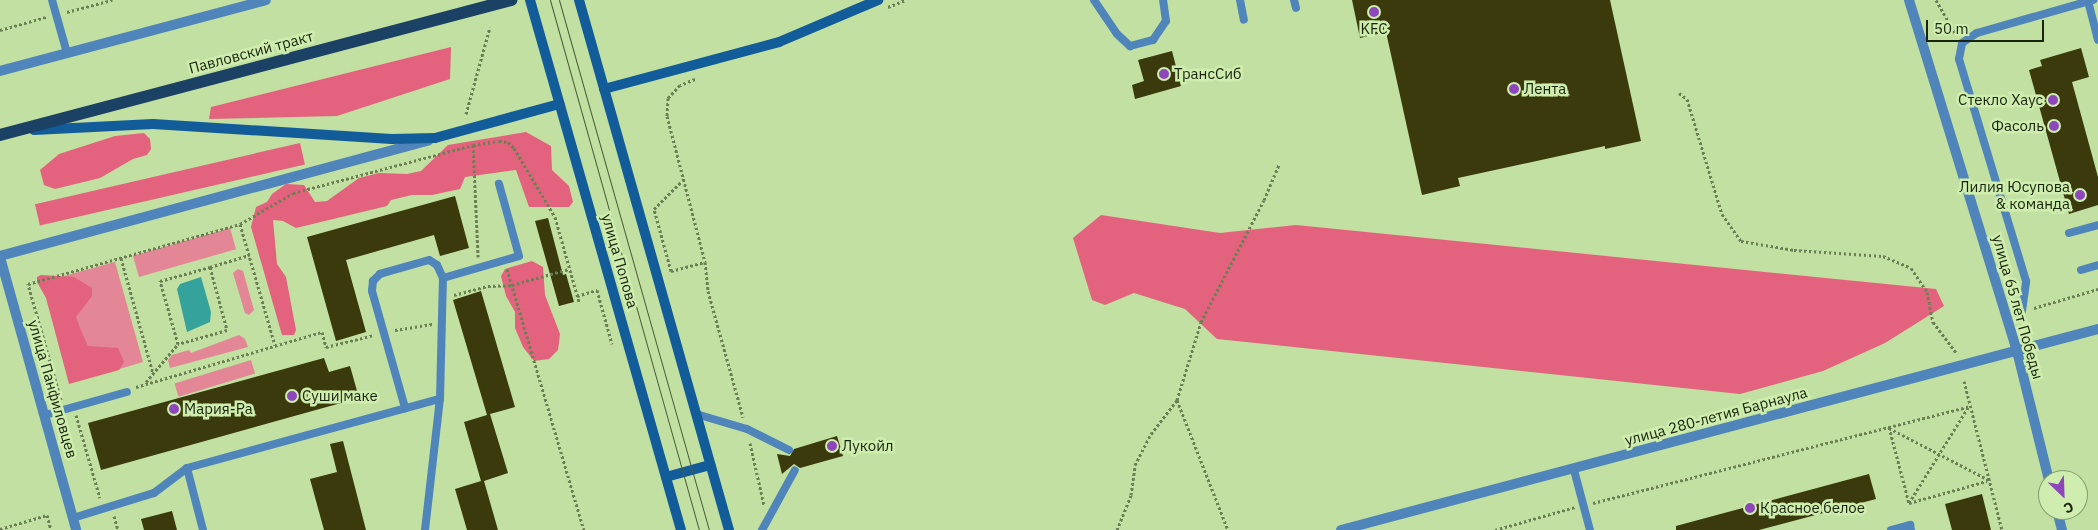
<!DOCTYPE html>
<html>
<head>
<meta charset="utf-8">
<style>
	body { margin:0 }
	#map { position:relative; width:2098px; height:530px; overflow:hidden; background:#c1e0a1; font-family:"IBM Plex Sans",sans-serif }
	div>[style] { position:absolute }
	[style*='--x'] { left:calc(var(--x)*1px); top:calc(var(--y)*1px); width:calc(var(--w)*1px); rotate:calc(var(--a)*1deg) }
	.green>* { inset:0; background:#e38696; transform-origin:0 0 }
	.forest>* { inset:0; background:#e3627d; transform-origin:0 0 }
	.water>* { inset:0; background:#35a29b }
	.building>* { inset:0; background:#3a3a0c }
	.path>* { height:3px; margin-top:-1.5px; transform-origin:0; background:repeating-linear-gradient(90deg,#6b7f55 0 2.5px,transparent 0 5px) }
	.service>* { height:8px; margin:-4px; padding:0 4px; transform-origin:4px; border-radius:4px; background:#4f85ba }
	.minor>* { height:10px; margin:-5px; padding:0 5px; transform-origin:5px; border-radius:5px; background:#4f85ba }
	.secondary>* { height:10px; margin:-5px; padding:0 5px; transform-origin:5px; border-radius:5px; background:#125c9a }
	.primary>* { height:12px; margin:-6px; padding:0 6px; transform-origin:6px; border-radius:6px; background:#1b4165 }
	.tram>* { height:1px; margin:-0.5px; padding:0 0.5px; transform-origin:0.5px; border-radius:0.5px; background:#4c5d39 }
	.dots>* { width:14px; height:14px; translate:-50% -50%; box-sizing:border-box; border:2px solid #ceedae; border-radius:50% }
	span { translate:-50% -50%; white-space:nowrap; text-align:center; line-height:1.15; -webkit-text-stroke:5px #ceedae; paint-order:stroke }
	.poi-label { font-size:15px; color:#19240c }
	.left { translate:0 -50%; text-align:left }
	.right { translate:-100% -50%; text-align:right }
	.street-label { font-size:15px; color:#19240c }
	.north { position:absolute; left:2038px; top:470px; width:50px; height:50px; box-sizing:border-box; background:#ceedae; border:1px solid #869d6d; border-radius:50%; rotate:156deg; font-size:14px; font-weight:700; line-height:20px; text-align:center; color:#19240c }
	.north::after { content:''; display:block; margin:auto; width:18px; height:22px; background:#8d47bb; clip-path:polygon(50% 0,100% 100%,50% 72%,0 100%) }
	.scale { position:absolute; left:1926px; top:20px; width:118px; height:22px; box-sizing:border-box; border:2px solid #19240c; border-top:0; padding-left:6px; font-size:15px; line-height:18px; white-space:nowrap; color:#19240c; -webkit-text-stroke:4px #ceedae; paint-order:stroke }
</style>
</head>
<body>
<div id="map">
	<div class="green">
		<div style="left:230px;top:228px;width:22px;height:101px;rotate:74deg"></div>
		<div style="clip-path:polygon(115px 262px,143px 362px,106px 373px,42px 282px)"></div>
		<div style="clip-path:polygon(238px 269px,243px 271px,254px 310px,249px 315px,245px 313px,233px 273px)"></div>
		<div style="clip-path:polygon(239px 335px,245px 339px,248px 347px,170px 368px,168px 360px,172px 355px,189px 350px,191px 353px)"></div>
		<div style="left:251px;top:360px;width:14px;height:80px;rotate:73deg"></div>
	</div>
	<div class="forest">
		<div style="clip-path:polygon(451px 47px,450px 79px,337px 116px,209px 119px,211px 107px)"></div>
		<div style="clip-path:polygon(526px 132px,551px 146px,552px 170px,569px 186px,573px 202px,569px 207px,529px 207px,516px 170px,465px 177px,460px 189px,432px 195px,412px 195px,391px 200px,387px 206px,296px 228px,283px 221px,273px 220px,277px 264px,286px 277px,296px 330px,294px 335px,282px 335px,251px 227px,256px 207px,267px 202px,272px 194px,286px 184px,304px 185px,315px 202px,327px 201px,359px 178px,379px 173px,407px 174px,421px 171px,448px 145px)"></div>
		<div style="clip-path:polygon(144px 133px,150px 139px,151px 149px,147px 155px,133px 159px,100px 178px,55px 189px,44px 185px,40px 170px,59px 154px,115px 136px)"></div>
		<div style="left:300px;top:143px;width:22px;height:272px;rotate:77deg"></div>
		<div style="clip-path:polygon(1101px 215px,1220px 233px,1296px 225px,1936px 289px,1944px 306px,1885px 343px,1823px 371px,1740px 394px,1217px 339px,1185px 309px,1134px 293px,1105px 305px,1092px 300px,1073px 238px)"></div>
		<div style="clip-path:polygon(532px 261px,543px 267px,545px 295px,560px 334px,558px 350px,549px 359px,534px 361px,523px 347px,515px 328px,515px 312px,506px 296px,501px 276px,505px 269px)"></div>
		<div style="clip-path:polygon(41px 275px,74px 277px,92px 288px,92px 296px,76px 317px,80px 328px,88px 346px,118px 348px,124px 362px,119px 370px,69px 384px,46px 298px,37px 282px,37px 277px)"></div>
	</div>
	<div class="water">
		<div style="clip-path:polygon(201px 277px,211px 312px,210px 322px,187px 332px,177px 289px,180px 284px)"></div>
	</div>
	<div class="building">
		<div style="clip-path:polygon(1352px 0,1610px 0,1641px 141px,1605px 149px,1605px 146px,1458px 178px,1460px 186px,1422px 195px,1386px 32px,1360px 38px)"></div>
		<div style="clip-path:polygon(2081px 48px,2089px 77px,2072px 82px,2098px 177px,2098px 205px,2069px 214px,2029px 70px,2042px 66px,2040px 60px)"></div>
		<div style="clip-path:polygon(1172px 51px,1181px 86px,1135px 99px,1132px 85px,1144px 81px,1138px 60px)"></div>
		<div style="clip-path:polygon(455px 196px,469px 248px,440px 256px,434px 235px,346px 260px,366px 332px,336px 341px,307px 237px)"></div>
		<div style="clip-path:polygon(548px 218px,563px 275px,566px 274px,574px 302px,559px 306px,535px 221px)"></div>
		<div style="clip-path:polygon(481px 291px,515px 407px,490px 414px,508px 473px,484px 481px,498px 530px,467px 530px,455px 489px,481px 481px,464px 422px,487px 415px,453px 300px)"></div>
		<div style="clip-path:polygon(324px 358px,329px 372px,350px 366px,359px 398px,101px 470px,88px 423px)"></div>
		<div style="clip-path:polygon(837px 436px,843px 456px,800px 468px,794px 464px,782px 474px,777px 454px,790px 456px,794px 449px)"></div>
		<div style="clip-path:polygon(343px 441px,366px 530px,324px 530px,310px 479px,337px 472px,330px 444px)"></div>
		<div style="clip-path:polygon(1869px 474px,1876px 499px,1759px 530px,1676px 530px,1676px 526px)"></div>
		<div style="clip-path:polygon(1982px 494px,1991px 530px,1952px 530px,1945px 504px)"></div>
		<div style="clip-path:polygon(172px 511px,177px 530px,144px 530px,141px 519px)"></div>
	</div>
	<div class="path">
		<div style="--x:1936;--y:0;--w:39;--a:60"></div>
		<div style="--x:888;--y:7;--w:18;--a:-22"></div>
		<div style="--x:67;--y:12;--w:47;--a:-14.9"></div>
		<div style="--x:0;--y:30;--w:48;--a:-15.8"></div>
		<div style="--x:695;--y:79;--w:16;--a:158"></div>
		<div style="--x:680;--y:85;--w:18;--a:133"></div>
		<div style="--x:668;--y:98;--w:18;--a:93"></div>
		<div style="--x:667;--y:116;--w:151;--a:75.4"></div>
		<div style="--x:705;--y:262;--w:29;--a:84"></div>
		<div style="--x:708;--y:291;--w:131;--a:74.5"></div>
		<div style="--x:1679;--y:93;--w:10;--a:37"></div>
		<div style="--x:1687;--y:99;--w:120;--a:73.1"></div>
		<div style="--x:1722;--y:214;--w:33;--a:55"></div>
		<div style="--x:1741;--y:241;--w:54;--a:9.6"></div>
		<div style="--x:1794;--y:250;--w:89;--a:3.9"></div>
		<div style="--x:1883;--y:256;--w:30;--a:23"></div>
		<div style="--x:1911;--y:268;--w:29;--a:56"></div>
		<div style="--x:1927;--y:292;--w:31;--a:79"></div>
		<div style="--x:1933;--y:322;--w:40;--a:53"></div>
		<div style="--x:466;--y:114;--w:90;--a:-74.6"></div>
		<div style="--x:473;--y:145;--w:112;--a:87.4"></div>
		<div style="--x:240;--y:224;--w:126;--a:73.9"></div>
		<div style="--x:121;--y:258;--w:119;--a:74.5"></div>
		<div style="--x:210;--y:267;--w:65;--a:74.9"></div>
		<div style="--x:227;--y:330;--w:51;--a:164.1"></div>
		<div style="--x:178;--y:344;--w:66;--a:-105.9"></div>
		<div style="--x:160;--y:281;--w:52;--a:-15.6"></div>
		<div style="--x:210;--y:267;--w:41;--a:-17.1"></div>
		<div style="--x:507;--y:269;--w:272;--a:73.6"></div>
		<div style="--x:671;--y:271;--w:64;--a:-105.3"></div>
		<div style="--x:654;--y:209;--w:45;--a:-45"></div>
		<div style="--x:671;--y:271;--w:35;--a:-15"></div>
		<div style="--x:454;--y:295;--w:35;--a:-15"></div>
		<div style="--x:488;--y:286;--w:24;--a:-2"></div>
		<div style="--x:512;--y:285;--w:59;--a:-15.7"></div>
		<div style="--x:577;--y:296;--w:21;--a:-17"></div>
		<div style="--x:597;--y:290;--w:56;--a:74.5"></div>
		<div style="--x:2034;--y:308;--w:67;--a:-16.5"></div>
		<div style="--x:395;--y:330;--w:38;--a:-9"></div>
		<div style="--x:1964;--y:381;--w:154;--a:75.7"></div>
		<div style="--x:146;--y:382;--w:50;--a:-49.9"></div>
		<div style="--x:136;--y:387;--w:194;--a:-16.5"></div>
		<div style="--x:322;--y:332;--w:16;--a:75"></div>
		<div style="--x:326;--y:347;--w:49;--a:-14"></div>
		<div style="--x:61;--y:400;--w:121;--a:-105.9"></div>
		<div style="--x:28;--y:284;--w:220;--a:-15.8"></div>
		<div style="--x:240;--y:224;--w:61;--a:-30.3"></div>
		<div style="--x:293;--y:193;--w:186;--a:-14.9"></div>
		<div style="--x:473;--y:145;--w:26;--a:-9"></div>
		<div style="--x:499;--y:141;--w:9;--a:6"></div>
		<div style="--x:508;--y:142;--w:8;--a:45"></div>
		<div style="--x:514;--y:148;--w:80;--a:59.3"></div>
		<div style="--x:555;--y:217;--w:88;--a:74.2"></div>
		<div style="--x:1177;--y:400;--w:140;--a:68.6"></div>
		<div style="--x:76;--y:415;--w:86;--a:73.9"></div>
		<div style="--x:1889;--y:427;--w:79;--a:75.3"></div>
		<div style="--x:1889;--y:428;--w:113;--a:27.5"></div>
		<div style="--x:750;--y:443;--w:64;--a:77.3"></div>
		<div style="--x:1593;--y:503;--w:389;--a:-14.4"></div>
		<div style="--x:1909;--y:503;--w:114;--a:-58.3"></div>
		<div style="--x:1909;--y:503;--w:81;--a:-15.8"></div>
		<div style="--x:114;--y:516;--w:15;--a:74"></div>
		<div style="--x:0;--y:529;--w:49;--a:-16.6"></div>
		<div style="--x:47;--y:515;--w:16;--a:75"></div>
		<div style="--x:1117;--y:530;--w:38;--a:-68"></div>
		<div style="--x:1131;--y:495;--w:30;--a:-82"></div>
		<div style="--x:1135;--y:465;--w:35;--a:-63"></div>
		<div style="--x:1151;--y:434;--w:43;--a:-52.6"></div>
		<div style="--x:1177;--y:400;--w:82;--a:-72.9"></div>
		<div style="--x:1201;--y:322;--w:137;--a:-62.7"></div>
		<div style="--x:1264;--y:200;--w:39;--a:-67"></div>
		<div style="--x:1495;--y:530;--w:83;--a:-16"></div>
	</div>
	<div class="service">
		<div style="--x:52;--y:0;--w:55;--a:74.2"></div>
		<div style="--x:1094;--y:0;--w:41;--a:55.9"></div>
		<div style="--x:1117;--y:34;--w:18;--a:43"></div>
		<div style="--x:1130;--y:46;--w:24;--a:-15"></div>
		<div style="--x:1153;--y:40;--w:23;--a:-56"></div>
		<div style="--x:1166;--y:21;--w:21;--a:-98"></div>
		<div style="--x:1240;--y:0;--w:20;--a:79"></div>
		<div style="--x:1294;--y:0;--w:8;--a:76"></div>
		<div style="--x:2088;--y:1;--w:40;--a:75.6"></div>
		<div style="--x:2069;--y:233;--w:30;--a:-15"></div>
		<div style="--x:2081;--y:270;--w:18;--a:-16"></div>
		<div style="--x:443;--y:278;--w:79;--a:-16.1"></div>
		<div style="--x:519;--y:256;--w:75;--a:-105.5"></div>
		<div style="--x:2022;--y:311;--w:30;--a:-82"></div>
		<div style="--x:2026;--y:281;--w:232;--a:-106.8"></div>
		<div style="--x:1959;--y:59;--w:16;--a:-79"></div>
		<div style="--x:1962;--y:43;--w:18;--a:-34"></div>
		<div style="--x:1977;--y:33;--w:121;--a:-15.9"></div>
		<div style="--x:696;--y:414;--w:53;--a:16.4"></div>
		<div style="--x:747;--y:429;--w:47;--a:26.6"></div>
		<div style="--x:45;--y:415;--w:85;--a:-15.7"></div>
		<div style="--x:187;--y:468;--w:64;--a:75.5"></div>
		<div style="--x:1574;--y:470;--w:62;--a:75.1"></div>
		<div style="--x:73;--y:518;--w:85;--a:-17.2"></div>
		<div style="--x:154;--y:493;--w:41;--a:-37.1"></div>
		<div style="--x:187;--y:468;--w:262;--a:-15.3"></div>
		<div style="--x:440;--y:399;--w:121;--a:-88.6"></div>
		<div style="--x:443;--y:278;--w:14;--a:-115"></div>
		<div style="--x:437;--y:265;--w:9;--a:-148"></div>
		<div style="--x:429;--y:260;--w:51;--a:164.1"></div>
		<div style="--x:380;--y:274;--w:10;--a:135"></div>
		<div style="--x:373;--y:281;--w:10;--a:96"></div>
		<div style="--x:372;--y:291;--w:122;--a:74.2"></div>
		<div style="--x:425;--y:530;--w:132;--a:-83.5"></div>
		<div style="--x:762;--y:530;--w:68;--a:-61.2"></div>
		<div style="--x:1891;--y:530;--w:20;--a:-15"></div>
		<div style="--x:1910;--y:525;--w:5;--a:79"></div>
	</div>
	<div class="minor">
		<div style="--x:1909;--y:0;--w:367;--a:72.9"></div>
		<div style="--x:2017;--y:351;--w:133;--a:76.1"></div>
		<div style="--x:0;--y:71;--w:275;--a:-14.9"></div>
		<div style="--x:0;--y:256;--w:444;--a:-15.1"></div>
		<div style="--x:0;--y:257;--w:283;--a:74.4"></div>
		<div style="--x:2057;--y:510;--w:21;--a:76"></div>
		<div style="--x:1341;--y:530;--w:783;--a:-14.87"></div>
	</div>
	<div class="secondary">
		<div style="--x:530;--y:0;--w:551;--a:74.1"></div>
		<div style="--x:579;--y:0;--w:551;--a:74.2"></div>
		<div style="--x:604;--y:89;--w:181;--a:-15"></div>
		<div style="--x:779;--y:42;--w:108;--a:-23"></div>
		<div style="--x:34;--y:130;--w:119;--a:-2.9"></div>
		<div style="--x:153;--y:124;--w:239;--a:3.6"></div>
		<div style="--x:392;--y:139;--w:43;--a:-1.3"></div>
		<div style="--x:435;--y:138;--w:129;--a:-15.3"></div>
		<div style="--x:666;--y:477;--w:46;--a:-15.3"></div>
	</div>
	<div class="primary">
		<div style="--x:0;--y:135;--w:529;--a:-14.8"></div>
	</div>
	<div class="tram">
		<div style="--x:550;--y:0;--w:551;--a:74.3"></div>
		<div style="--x:559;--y:0;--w:551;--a:74.2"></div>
	</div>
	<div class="dots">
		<div style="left:1374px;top:12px;background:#8d47bb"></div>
		<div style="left:1164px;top:74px;background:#8d47bb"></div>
		<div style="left:1514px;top:89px;background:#8d47bb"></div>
		<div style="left:2053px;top:100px;background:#8d47bb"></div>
		<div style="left:2054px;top:126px;background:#8d47bb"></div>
		<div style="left:2080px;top:195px;background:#8d47bb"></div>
		<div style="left:292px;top:396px;background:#8d47bb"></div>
		<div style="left:174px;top:409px;background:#8d47bb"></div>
		<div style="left:832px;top:446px;background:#8d47bb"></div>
		<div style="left:1750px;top:508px;background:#8d47bb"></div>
	</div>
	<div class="poi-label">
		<span style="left:1374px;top:29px">KFC</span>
		<span class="left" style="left:1174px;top:74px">ТрансСиб</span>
		<span class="left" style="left:1524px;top:89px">Лента</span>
		<span class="right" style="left:2043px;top:100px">Стекло Хаус</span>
		<span class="right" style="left:2044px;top:126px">Фасоль</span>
		<span class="right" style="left:2070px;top:195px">Лилия Юсупова<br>&amp; команда</span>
		<span class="left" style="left:302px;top:396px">Суши маке</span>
		<span class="left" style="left:184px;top:409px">Мария-Ра</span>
		<span class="left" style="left:842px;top:446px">Лукойл</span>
		<span class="left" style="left:1760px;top:508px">Красное белое</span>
	</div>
	<div class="street-label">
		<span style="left:251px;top:52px;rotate:-15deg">Павловский тракт</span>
		<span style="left:620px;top:261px;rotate:74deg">улица Попова</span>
		<span style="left:2018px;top:307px;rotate:74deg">улица 65 лет Победы</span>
		<span style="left:53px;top:389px;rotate:74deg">улица Панфиловцев</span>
		<span style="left:1716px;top:416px;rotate:-15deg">улица 280-летия Барнаула</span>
	</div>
	<div class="north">С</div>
	<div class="scale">50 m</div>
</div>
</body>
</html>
